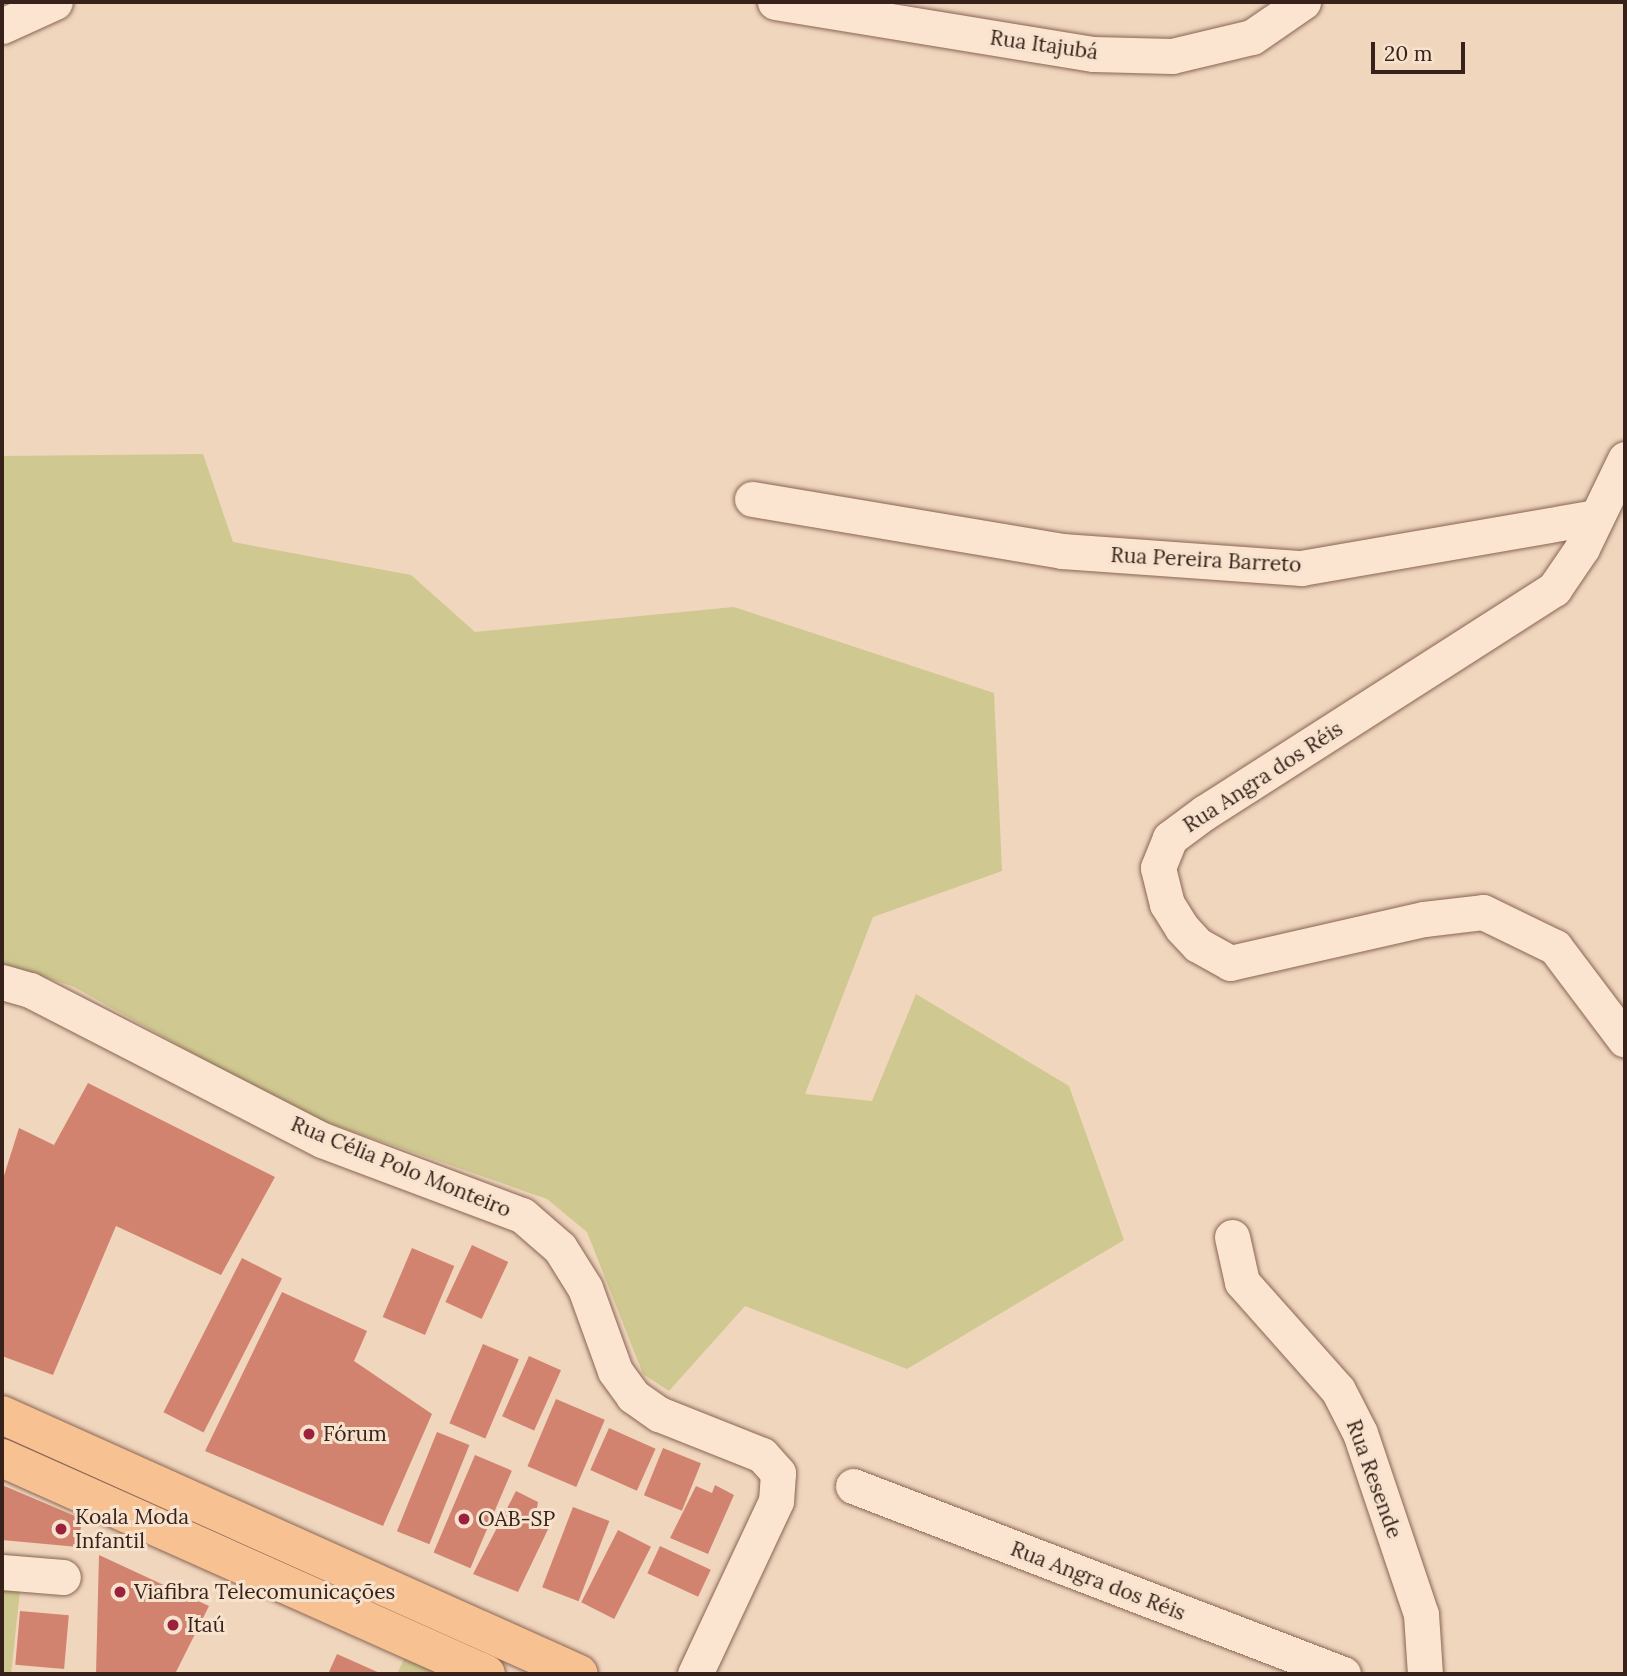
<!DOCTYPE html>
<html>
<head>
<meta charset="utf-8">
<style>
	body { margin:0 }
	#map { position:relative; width:1627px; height:1676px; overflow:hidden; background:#f0d6bd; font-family:Lora,serif }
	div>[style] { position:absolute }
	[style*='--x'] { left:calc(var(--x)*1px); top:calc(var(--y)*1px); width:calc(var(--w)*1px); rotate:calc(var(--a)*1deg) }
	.green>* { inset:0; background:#cfc890 }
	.building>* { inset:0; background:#d18370; transform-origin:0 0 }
	.roads { filter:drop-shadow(0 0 2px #896555) drop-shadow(0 0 2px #896555) }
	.minor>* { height:35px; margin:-17.5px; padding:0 17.5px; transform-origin:17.5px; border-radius:17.5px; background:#fbe5d0 }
	.primary>* { height:38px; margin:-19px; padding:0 19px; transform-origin:19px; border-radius:19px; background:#f7c191 }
	.dots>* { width:19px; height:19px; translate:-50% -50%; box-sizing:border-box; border:4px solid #f7e2cd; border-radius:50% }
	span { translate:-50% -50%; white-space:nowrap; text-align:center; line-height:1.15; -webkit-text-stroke:6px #f7e2cd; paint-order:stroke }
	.street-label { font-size:21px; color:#37221b }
	.poi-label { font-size:21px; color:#37221b }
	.left { translate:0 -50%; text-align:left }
	.frame { position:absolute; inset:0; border:4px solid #37221b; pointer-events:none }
	.scale { position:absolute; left:1371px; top:42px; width:94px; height:32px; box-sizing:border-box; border:4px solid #37221b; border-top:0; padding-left:9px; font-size:21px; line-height:24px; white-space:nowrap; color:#37221b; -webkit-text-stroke:5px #f7e2cd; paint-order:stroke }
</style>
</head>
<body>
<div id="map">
	<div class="green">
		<div style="clip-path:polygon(203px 454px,233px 542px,411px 575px,475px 632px,734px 607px,994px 693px,1002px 871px,873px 917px,805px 1094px,872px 1101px,916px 994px,1069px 1086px,1124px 1240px,907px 1369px,745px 1306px,669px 1391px,643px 1374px,587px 1232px,547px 1199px,300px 1113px,74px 987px,2px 963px,2px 456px)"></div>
		<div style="clip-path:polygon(2px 1589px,20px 1591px,11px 1674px,2px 1674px)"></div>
		<div style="clip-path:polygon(406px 1655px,449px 1674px,397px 1674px)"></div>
	</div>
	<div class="building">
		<div style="clip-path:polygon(88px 1083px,275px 1177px,221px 1275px,116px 1226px,53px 1375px,2px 1356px,2px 1182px,19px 1128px,54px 1145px)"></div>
		<div style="left:472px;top:1245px;width:40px;height:63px;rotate:25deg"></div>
		<div style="left:412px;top:1248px;width:46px;height:75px;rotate:23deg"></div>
		<div style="left:242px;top:1258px;width:45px;height:173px;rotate:27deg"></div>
		<div style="clip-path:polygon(282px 1292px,367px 1331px,354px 1361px,432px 1414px,383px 1526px,205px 1451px)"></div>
		<div style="left:483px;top:1344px;width:39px;height:86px;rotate:23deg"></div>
		<div style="left:529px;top:1356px;width:35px;height:66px;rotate:24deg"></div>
		<div style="left:556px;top:1399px;width:53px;height:73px;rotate:23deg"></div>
		<div style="left:609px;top:1428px;width:51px;height:46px;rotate:24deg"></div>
		<div style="left:437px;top:1432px;width:35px;height:107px;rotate:22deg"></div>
		<div style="left:663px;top:1448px;width:41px;height:51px;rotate:22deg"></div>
		<div style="left:475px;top:1455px;width:40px;height:106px;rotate:23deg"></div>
		<div style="clip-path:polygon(2px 1485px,82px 1519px,78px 1547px,2px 1540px)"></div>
		<div style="clip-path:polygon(715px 1485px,734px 1495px,708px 1554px,670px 1538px,696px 1486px,712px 1493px)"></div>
		<div style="clip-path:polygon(516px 1491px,538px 1502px,536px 1514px,552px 1521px,518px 1592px,473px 1574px)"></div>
		<div style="left:573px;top:1507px;width:39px;height:86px;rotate:21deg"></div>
		<div style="left:618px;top:1530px;width:37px;height:81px;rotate:27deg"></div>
		<div style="left:660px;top:1546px;width:56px;height:30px;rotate:25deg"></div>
		<div style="clip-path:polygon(99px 1555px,209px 1606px,175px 1674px,96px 1674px)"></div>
		<div style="left:20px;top:1611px;width:49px;height:54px;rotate:5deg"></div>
		<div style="clip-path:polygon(337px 1654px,382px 1674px,328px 1674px)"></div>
	</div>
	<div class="roads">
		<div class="minor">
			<div style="--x:775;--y:2;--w:322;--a:9.3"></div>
			<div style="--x:1093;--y:54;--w:79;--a:1.5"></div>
			<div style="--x:1172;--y:56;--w:82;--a:-13.4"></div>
			<div style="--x:1252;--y:37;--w:62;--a:-34.5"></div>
			<div style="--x:2;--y:26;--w:58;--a:-24.4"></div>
			<div style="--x:1625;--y:459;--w:99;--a:115.8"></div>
			<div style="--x:1582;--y:548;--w:50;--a:124.3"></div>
			<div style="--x:1554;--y:589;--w:414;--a:147.4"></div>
			<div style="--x:1205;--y:812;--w:44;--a:143.4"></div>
			<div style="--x:1170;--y:838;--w:32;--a:112"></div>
			<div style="--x:1158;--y:868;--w:37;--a:76"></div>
			<div style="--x:1167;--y:904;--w:28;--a:58"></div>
			<div style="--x:1182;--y:928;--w:23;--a:47"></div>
			<div style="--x:1198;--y:945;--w:37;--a:29"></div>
			<div style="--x:1230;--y:963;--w:199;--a:-12.8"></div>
			<div style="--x:1424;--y:919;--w:59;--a:-6.8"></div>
			<div style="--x:1483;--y:912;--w:80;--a:25.9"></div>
			<div style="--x:1555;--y:947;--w:116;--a:53"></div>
			<div style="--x:752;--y:499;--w:314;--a:9.5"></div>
			<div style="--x:1062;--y:551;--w:240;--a:4.1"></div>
			<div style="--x:1301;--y:568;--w:299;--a:-9.8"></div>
			<div style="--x:2;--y:982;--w:29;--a:16"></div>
			<div style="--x:30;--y:990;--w:328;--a:27.2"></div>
			<div style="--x:322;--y:1140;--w:214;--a:20.6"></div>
			<div style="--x:522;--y:1215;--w:50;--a:41"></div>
			<div style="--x:560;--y:1248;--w:47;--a:58"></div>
			<div style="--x:585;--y:1288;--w:88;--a:70.1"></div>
			<div style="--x:615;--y:1371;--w:31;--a:54"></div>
			<div style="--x:633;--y:1396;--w:32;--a:35"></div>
			<div style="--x:659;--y:1414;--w:111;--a:21.7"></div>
			<div style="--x:762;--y:1455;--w:24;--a:48"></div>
			<div style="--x:778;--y:1473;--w:28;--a:94"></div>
			<div style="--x:776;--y:1501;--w:191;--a:115.1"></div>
			<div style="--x:1232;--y:1237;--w:46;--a:77.5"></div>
			<div style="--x:1242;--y:1282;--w:144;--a:48.4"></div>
			<div style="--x:1338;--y:1390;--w:48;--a:62.9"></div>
			<div style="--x:1360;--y:1433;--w:191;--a:71.4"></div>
			<div style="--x:1421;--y:1614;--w:60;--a:86.2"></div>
			<div style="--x:853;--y:1486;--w:525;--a:20.99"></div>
			<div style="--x:2;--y:1572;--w:61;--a:4.7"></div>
		</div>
		<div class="primary">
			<div style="--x:2;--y:1415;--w:632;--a:24.17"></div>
			<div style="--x:2;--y:1458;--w:530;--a:24.05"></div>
		</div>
	</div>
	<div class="dots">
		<div style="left:309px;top:1434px;background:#9c213d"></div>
		<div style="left:464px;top:1519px;background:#9c213d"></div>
		<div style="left:61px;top:1529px;background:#9c213d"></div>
		<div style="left:120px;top:1592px;background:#9c213d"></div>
		<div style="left:173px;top:1625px;background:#9c213d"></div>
	</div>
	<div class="street-label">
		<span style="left:1044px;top:45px;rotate:8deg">Rua Itajubá</span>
		<span style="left:1206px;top:560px;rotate:3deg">Rua Pereira Barreto</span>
		<span style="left:1263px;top:777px;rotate:-33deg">Rua Angra dos Réis</span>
		<span style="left:401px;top:1167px;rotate:22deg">Rua Célia Polo Monteiro</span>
		<span style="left:1374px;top:1479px;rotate:70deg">Rua Resende</span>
		<span style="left:1098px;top:1581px;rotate:21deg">Rua Angra dos Réis</span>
	</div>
	<div class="poi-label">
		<span class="left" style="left:323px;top:1434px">Fórum</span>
		<span class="left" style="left:75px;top:1529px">Koala Moda<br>Infantil</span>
		<span class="left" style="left:478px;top:1519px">OAB-SP</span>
		<span class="left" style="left:134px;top:1592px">Viafibra Telecomunicações</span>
		<span class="left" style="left:187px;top:1625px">Itaú</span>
	</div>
	<div class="frame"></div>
	<div class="scale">20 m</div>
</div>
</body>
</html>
